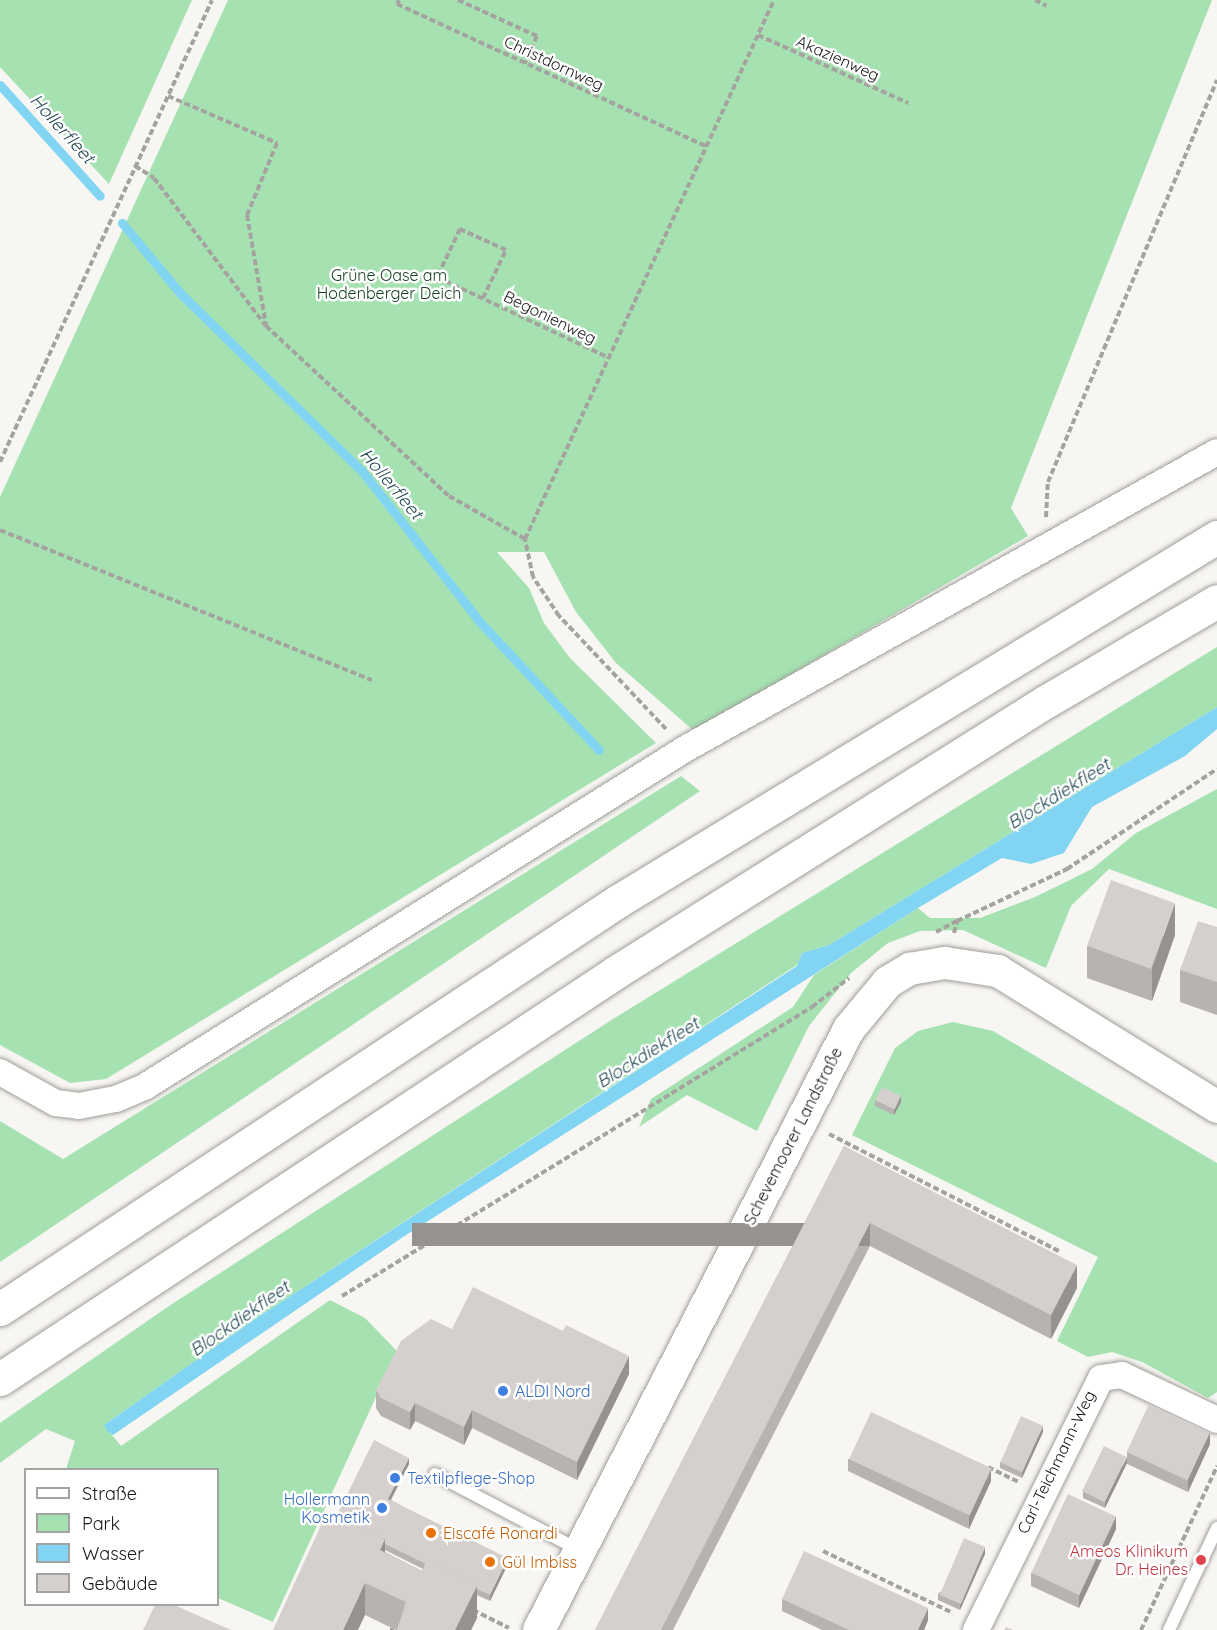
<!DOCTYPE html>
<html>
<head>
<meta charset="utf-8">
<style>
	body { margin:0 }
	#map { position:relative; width:1217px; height:1630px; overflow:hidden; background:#f8f6f2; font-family:Quicksand,sans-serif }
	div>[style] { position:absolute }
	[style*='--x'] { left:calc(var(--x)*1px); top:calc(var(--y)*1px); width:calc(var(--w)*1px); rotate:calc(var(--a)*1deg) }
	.green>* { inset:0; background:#a6e2b1 }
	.water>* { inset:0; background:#81d5f2 }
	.stream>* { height:9px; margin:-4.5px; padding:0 4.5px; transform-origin:4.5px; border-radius:4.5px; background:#81d5f2 }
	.path>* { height:4px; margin-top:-2px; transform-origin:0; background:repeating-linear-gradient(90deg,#a5a3a0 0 6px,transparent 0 9px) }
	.roads { filter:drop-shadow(0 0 2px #9f9d99) drop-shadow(0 0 2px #9f9d99) }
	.service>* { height:12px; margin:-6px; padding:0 6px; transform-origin:6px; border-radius:6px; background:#fff }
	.minor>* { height:26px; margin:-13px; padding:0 13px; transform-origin:13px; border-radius:13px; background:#fff }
	.tertiary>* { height:32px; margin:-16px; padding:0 16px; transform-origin:16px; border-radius:16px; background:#fff }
	.motorway>* { height:33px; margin:-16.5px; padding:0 16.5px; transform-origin:16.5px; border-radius:16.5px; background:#fff }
	.wall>* { inset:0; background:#b7b3b1 }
	.shaded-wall>* { inset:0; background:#959290; transform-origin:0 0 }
	.building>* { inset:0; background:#d5d0ce; transform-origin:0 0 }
	.dots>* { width:16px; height:16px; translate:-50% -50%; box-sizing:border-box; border:3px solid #fff; border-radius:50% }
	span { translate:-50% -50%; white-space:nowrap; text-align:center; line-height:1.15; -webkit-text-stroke:5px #fff; paint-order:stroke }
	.street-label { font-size:16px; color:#191817 }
	.park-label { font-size:16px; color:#143f20 }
	.shop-label { font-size:16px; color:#366cbe }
	.left { translate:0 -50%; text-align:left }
	.right { translate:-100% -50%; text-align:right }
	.food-label { font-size:16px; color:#c56008 }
	.health-label { font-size:16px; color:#be3a42 }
	.water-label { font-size:18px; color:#214753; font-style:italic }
	.legend { position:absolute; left:24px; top:1468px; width:195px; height:138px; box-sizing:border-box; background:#fff; border:2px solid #a3a3a2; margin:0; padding:8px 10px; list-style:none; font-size:18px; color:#191817 }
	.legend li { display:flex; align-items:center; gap:12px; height:30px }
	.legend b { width:30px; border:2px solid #a3a3a2 }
</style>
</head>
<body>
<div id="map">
	<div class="green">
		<div style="clip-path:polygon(0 0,192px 0,109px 184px,0 67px)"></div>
		<div style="clip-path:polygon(228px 0,1212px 0,1011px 508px,1028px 536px,694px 731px,616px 663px,576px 612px,544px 552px,497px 552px,529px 588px,544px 623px,570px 658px,656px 743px,106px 1079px,70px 1083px,0 1045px,0 497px)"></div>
		<div style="clip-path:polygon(1217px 647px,1217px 707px,829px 945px,802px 953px,797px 965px,252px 1321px,104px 1425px,121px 1446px,330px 1300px,365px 1318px,397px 1351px,273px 1622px,218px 1598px,218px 1470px,66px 1469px,75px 1441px,46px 1429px,0 1463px,0 1423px,169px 1306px,613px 1019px)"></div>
		<div style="clip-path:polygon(681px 776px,700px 791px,0 1262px,0 1121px,63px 1159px)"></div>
		<div style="clip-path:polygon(1217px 789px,1217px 909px,1109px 869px,1071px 906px,1046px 968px,963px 930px,920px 931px,888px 943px,851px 973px,809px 1026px,757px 1131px,687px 1095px,639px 1127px,651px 1099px,793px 1007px,814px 975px,918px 908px,930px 918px,980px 918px,1035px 897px,1092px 869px,1136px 833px)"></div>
		<div style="clip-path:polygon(953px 1022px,993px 1031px,1217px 1163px,1217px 1392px,1208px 1398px,1142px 1362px,1112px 1352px,1088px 1357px,1057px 1341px,1098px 1257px,852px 1135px,895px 1048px,918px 1031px)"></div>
	</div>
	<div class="water">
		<div style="clip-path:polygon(1217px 707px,1217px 729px,1185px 756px,1092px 807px,1064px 853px,1031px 864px,1002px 858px,918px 908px,403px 1237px,113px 1435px,107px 1431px,104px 1425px,252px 1321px,797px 966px,802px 953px,829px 945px)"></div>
	</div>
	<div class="stream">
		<div style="--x:0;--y:85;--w:149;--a:48"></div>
		<div style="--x:122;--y:223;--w:91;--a:50.4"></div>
		<div style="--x:180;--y:293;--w:255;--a:44.4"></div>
		<div style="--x:362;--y:471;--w:190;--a:52"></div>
		<div style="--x:479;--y:621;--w:176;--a:47.1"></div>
	</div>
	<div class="path">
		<div style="--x:399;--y:0;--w:4;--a:117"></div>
		<div style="--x:397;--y:4;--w:340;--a:24.7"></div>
		<div style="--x:458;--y:0;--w:87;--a:24.5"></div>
		<div style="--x:537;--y:36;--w:30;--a:114"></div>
		<div style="--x:1035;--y:0;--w:13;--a:27"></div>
		<div style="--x:758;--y:35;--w:165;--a:24.4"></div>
		<div style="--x:168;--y:96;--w:119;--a:23.3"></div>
		<div style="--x:277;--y:143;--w:78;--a:112.6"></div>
		<div style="--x:247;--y:215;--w:112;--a:80.2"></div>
		<div style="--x:135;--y:166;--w:22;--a:32"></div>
		<div style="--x:154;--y:178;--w:186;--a:52.9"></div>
		<div style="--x:266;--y:326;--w:250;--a:42.9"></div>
		<div style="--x:449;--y:496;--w:87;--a:29.5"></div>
		<div style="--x:483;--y:298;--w:53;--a:-64.4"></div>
		<div style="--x:506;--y:250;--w:51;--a:-155.5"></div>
		<div style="--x:460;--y:229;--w:53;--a:115.6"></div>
		<div style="--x:437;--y:277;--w:188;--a:25.2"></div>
		<div style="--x:0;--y:462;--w:508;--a:-65.35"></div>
		<div style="--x:1046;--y:517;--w:35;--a:-87"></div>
		<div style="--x:1048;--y:482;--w:436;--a:-67.2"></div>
		<div style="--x:0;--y:530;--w:401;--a:22"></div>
		<div style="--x:666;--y:729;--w:156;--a:-133.4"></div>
		<div style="--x:559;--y:616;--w:47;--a:-123.7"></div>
		<div style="--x:533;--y:577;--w:39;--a:-102"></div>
		<div style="--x:525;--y:539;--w:594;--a:-65.2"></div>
		<div style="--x:936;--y:932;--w:24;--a:-28"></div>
		<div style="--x:954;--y:933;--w:12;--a:-76"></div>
		<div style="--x:957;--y:921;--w:122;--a:-25.3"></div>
		<div style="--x:1067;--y:869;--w:180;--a:-33.7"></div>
		<div style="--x:829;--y:1134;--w:258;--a:27"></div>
		<div style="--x:342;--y:1296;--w:552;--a:-31.59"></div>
		<div style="--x:812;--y:1007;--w:47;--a:-38.1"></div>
		<div style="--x:988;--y:1467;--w:34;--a:26"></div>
		<div style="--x:823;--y:1551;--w:144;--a:25.5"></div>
		<div style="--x:473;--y:1610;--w:40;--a:26.6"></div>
		<div style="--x:392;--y:1630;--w:2;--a:-90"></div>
		<div style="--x:1141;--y:1630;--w:181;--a:-65.1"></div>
	</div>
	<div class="roads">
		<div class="service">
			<div style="--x:435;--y:1474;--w:163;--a:27.8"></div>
			<div style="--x:1169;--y:1630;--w:113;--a:-64.8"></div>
		</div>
		<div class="minor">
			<div style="--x:0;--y:1072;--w:64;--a:29"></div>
			<div style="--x:56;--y:1103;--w:23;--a:7"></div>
			<div style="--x:79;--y:1106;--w:38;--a:-11"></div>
			<div style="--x:116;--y:1099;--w:33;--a:-23"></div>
			<div style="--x:146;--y:1086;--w:636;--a:-32.01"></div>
			<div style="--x:685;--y:749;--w:609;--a:-29.17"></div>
			<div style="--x:976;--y:1630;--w:281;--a:-63.6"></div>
			<div style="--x:1101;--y:1378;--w:21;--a:-8"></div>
			<div style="--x:1122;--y:1375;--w:105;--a:25.3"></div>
		</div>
		<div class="tertiary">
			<div style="--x:539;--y:1630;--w:676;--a:-62.72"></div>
			<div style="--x:849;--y:1029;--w:61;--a:-50.3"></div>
			<div style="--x:888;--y:982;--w:26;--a:-31"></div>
			<div style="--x:910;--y:969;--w:36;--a:-10"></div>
			<div style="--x:945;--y:963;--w:54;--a:8.6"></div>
			<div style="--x:998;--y:971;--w:258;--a:31.8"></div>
		</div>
		<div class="motorway">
			<div style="--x:0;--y:1309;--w:741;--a:-33.43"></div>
			<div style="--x:618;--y:901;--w:701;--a:-31.29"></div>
			<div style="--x:0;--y:1379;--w:738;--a:-33.45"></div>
			<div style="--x:616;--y:972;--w:507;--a:-32.19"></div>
			<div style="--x:1045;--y:702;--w:199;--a:-30.4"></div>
		</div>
	</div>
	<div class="wall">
		<div style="clip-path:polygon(1217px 927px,1217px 1015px,1180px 1002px,1180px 970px)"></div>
		<div style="clip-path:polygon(1175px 935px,1152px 1001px,1087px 978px,1087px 946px)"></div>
		<div style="clip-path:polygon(875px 1100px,901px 1102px,894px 1115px,875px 1106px)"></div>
		<div style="clip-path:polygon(844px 1146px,1077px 1288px,1051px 1339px,870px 1246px,673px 1630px,595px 1630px)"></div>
		<div style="clip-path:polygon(452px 1329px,629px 1374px,577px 1480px,472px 1428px,464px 1445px,415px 1421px,410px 1430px,381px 1416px,376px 1408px,376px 1390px)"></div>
		<div style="clip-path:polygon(1043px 1432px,1022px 1478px,1000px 1468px,1000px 1462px)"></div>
		<div style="clip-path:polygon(1210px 1444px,1188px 1492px,1127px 1464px,1127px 1452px)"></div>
		<div style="clip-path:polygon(848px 1459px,991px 1481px,969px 1529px,848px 1471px)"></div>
		<div style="clip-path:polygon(1127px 1463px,1105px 1508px,1083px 1498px,1083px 1491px)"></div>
		<div style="clip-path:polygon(evenodd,409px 1464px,391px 1500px,508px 1564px,490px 1601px,477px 1595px,477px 1618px,471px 1630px,396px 1630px,365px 1615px,336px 1517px,409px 1464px,385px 1550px,423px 1569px,422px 1571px,385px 1552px,385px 1550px)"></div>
		<div style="clip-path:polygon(1116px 1529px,1079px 1608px,1031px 1586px,1031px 1573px)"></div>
		<div style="clip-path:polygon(985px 1554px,960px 1610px,938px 1600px,938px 1594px)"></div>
		<div style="clip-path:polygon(782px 1599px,928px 1620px,924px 1630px,822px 1630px,782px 1611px)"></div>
	</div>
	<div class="shaded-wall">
		<div style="clip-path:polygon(1175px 903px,1175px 935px,1152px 1001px,1152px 968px)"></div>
		<div style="clip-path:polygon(901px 1096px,901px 1102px,894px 1115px,894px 1109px)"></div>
		<div style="left:870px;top:1223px;width:23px;height:458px;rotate:90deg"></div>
		<div style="clip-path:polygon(1077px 1265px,1077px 1288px,1051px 1339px,1051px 1315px)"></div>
		<div style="clip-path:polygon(629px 1356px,629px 1374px,577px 1480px,577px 1462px)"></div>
		<div style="clip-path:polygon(415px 1403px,415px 1421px,410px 1430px,410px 1412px)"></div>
		<div style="clip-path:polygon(472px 1410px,472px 1428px,464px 1445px,464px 1427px)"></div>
		<div style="clip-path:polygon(1043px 1426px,1043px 1432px,1022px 1478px,1022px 1472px)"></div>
		<div style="clip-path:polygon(1210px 1432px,1210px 1444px,1188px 1492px,1188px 1480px)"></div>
		<div style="clip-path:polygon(1127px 1457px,1127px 1463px,1105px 1508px,1105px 1502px)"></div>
		<div style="clip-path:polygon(409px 1458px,409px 1464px,388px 1505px,388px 1499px)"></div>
		<div style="clip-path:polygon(991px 1469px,991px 1481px,969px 1529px,969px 1517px)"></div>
		<div style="clip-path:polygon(1116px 1516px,1116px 1529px,1079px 1608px,1079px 1595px)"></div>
		<div style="clip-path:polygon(385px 1539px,385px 1571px,380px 1550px)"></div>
		<div style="clip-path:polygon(985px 1547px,985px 1554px,960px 1610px,960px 1604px)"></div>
		<div style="clip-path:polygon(508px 1558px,508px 1564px,490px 1601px,490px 1595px)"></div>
		<div style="clip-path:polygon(365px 1583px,365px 1615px,358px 1630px,343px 1630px)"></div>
		<div style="clip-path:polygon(477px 1586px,477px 1618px,471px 1630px,455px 1630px)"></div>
		<div style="clip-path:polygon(928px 1608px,928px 1620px,924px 1630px,918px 1630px)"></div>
	</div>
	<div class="building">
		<div style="left:1111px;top:880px;width:68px;height:70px;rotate:20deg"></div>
		<div style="clip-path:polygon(1198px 921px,1217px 927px,1217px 982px,1180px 970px)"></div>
		<div style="left:882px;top:1087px;width:21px;height:15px;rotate:25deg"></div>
		<div style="clip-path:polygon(844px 1146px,1077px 1265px,1051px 1315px,870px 1223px,661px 1630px,595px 1630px)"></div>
		<div style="clip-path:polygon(473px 1287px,563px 1331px,566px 1325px,629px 1356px,577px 1462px,472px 1410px,464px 1427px,415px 1403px,410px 1412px,381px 1398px,376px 1390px,401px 1341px,431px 1319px,452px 1329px)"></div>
		<div style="left:1149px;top:1404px;width:67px;height:53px;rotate:25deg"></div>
		<div style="left:871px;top:1412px;width:133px;height:52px;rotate:25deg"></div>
		<div style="left:1021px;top:1416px;width:24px;height:51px;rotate:24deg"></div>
		<div style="clip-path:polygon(374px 1440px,409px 1458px,388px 1499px,508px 1558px,490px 1595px,477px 1589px,477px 1586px,427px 1560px,426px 1564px,385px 1544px,385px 1539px,336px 1517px)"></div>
		<div style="left:1104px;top:1446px;width:25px;height:50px;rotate:26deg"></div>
		<div style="left:1068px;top:1494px;width:53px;height:87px;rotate:25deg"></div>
		<div style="clip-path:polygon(327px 1512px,385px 1539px,380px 1550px,422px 1571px,427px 1560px,477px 1586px,455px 1630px,397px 1630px,406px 1602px,365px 1583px,343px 1630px,273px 1630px)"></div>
		<div style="left:964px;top:1538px;width:23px;height:62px;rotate:23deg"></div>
		<div style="clip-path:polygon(804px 1551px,928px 1608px,918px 1630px,849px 1630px,782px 1599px)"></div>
		<div style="clip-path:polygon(155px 1605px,174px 1605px,231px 1630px,143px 1630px)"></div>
		<div style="clip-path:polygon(1006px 1627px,1013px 1630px,1004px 1630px)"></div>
	</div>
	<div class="dots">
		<div style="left:503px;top:1391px;background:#3f7fe0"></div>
		<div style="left:395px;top:1478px;background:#3f7fe0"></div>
		<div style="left:382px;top:1508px;background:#3f7fe0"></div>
		<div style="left:431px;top:1533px;background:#e8710a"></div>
		<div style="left:1201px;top:1560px;background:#e0444e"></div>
		<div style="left:490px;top:1562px;background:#e8710a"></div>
	</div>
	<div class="street-label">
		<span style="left:838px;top:58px;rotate:24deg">Akazienweg</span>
		<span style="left:554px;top:63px;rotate:25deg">Christdornweg</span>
		<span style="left:550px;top:317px;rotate:26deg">Begonienweg</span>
		<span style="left:793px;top:1136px;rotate:-63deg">Schevemoorer Landstraße</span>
		<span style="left:1056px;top:1462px;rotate:-64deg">Carl-Teichmann-Weg</span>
	</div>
	<div class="park-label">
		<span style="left:389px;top:284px">Grüne Oase am<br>Hodenberger Deich</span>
	</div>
	<div class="shop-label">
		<span class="left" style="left:515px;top:1391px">ALDI Nord</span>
		<span class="left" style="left:407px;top:1478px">Textilpflege-Shop</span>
		<span class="right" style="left:370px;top:1508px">Hollermann<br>Kosmetik</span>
	</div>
	<div class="food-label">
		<span class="left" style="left:443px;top:1533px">Eiscafé Ronardi</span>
		<span class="left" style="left:502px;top:1562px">Gül Imbiss</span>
	</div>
	<div class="health-label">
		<span class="right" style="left:1188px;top:1560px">Ameos Klinikum<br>Dr. Heines</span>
	</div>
	<div class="water-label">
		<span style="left:62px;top:129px;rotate:48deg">Hollerfleet</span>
		<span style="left:391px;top:484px;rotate:50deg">Hollerfleet</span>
		<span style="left:1059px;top:794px;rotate:-32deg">Blockdiekfleet</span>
		<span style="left:648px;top:1053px;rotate:-32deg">Blockdiekfleet</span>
		<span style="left:240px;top:1319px;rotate:-35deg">Blockdiekfleet</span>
	</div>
	<ul class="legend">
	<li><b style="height:8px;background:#fff"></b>Straße</li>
	<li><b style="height:16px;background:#a6e2b1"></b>Park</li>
	<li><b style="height:16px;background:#81d5f2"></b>Wasser</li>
	<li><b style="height:16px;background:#d5d0ce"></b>Gebäude</li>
	</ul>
</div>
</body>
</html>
